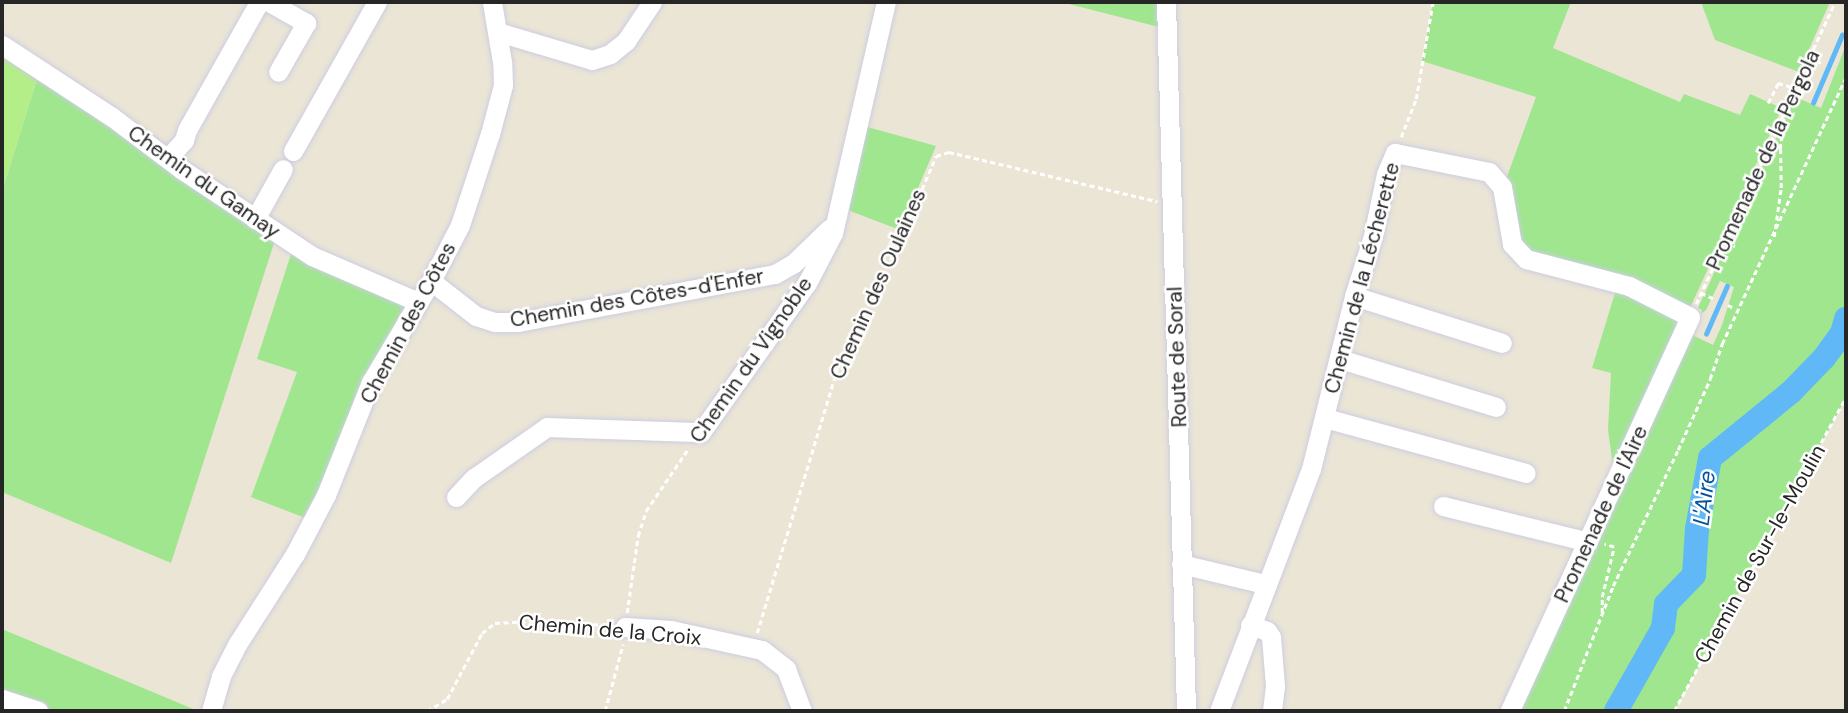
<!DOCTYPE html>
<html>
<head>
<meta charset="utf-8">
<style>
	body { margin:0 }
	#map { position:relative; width:1848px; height:713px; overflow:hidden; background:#ebe5d6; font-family:"DM Sans",sans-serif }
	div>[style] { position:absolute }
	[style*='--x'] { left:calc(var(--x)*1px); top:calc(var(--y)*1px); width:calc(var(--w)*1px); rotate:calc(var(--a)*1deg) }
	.green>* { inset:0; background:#9fe68e }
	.pitch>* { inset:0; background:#b4ee88 }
	.stream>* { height:4.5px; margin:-2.25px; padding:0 2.25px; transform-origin:2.25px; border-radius:2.25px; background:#60b8f6 }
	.river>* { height:24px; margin:-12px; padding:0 12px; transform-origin:12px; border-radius:12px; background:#60b8f6 }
	.path>* { height:2.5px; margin-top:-1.25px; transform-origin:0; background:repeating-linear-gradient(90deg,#fff 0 5px,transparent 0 8.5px) }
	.roads { filter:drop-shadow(0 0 2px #cccde1) drop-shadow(0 0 2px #cccde1) }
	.minor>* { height:19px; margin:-9.5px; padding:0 9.5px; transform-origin:9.5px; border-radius:9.5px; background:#fff }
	span { translate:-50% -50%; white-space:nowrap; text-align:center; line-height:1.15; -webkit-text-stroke:5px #fff; paint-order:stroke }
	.street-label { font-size:21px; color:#262626 }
	.water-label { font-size:23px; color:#05529c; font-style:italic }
	.frame { position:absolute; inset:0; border:4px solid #262626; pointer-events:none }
</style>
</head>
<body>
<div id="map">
	<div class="green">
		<div style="clip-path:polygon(1061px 2px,1158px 2px,1159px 27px)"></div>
		<div style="clip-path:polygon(1433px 2px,1571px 2px,1553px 48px,1680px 102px,1684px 94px,1740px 115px,1750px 94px,1782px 108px,1614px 473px,1608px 430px,1611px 373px,1592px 368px,1619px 280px,1522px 250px,1505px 182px,1536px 97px,1422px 61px)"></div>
		<div style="clip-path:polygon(1701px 2px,1830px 2px,1799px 72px,1715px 40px)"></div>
		<div style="clip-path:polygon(1846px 45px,1846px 398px,1674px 711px,1514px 711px,1692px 335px,1713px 345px,1722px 325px,1734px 287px,1720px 281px,1706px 310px,1701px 314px,1702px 310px,1698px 308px,1797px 92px,1802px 94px,1800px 99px,1821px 108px)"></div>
		<div style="clip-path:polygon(40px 69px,275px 240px,171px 563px,2px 492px,2px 192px)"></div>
		<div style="clip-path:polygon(864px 126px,936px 146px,900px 230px,845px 209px)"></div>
		<div style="clip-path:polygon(292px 251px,403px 301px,404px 307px,308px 519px,251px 497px,297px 372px,257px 359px)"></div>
		<div style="clip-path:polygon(2px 629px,198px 711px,53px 711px,2px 694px)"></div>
	</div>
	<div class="pitch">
		<div style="clip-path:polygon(2px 50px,38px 75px,2px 192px)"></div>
	</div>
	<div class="stream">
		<div style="--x:1813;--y:103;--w:74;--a:-66.9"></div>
		<div style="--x:1706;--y:334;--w:52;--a:-66.4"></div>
	</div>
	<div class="river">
		<div style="--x:1616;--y:711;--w:95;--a:-60.5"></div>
		<div style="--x:1663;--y:628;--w:24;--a:-83"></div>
		<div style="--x:1666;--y:604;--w:40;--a:-46"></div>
		<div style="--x:1694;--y:575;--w:46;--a:-86.3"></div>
		<div style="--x:1697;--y:529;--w:72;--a:-79.6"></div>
		<div style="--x:1710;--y:458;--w:104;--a:-39.2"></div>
		<div style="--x:1791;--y:392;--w:47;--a:-45.9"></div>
		<div style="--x:1824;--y:358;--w:31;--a:-54"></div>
		<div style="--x:1842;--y:333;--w:15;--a:-74"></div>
	</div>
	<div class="path">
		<div style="--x:1810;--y:58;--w:12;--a:24"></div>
		<div style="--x:1794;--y:91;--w:8;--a:23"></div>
		<div style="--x:1801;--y:94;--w:21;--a:-65"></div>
		<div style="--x:1810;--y:75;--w:7;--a:-153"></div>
		<div style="--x:1768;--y:103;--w:22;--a:-63"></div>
		<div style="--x:1778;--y:83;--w:19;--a:16"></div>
		<div style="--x:1786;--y:110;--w:9;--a:21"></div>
		<div style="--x:1401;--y:137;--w:41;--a:-68.5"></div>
		<div style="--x:1416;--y:99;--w:98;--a:-80.1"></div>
		<div style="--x:1774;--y:237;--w:49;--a:-81.9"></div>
		<div style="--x:1781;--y:188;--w:39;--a:-91"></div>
		<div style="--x:1780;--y:149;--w:33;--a:-83"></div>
		<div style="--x:1726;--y:242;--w:10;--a:24"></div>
		<div style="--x:1701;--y:293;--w:13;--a:23"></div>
		<div style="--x:1696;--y:304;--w:332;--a:-65.3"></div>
		<div style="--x:1728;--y:305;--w:7;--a:27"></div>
		<div style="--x:627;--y:613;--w:78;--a:-81.9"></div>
		<div style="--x:638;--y:536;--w:26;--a:-72"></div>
		<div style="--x:646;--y:511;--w:75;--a:-55.9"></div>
		<div style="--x:1602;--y:613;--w:16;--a:-90"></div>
		<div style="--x:1602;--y:597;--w:51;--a:-76.5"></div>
		<div style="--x:1614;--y:547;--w:10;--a:-163"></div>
		<div style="--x:757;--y:633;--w:278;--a:-73.1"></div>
		<div style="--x:838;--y:367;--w:146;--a:-64"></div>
		<div style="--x:902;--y:236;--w:87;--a:-67"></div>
		<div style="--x:936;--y:156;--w:14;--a:-17"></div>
		<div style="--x:949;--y:152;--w:214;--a:13.3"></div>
		<div style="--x:427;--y:711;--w:23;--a:-31"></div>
		<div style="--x:447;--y:699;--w:75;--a:-62.1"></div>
		<div style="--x:482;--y:633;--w:16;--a:-38"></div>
		<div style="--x:495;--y:623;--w:39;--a:-3"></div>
		<div style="--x:534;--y:621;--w:74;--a:3.1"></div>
		<div style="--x:605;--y:711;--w:69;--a:-75"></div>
		<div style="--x:1564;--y:711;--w:134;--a:-68.6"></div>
		<div style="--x:1613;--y:586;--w:151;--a:-64.5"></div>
		<div style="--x:1678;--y:450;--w:78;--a:-65.7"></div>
		<div style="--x:1710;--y:379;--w:37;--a:-71"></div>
		<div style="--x:1722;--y:344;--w:294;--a:-65.1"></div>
		<div style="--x:1674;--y:711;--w:358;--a:-61.3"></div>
	</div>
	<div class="roads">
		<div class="minor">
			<div style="--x:269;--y:2;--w:43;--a:29.6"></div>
			<div style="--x:306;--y:23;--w:56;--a:119.7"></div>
			<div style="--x:1166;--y:2;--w:709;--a:88.38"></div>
			<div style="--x:498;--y:32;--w:98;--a:16.6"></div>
			<div style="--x:592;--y:60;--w:19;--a:-18"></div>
			<div style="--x:610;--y:54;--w:21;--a:-39"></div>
			<div style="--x:626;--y:41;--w:47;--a:-56.3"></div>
			<div style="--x:2;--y:45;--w:131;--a:33.2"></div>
			<div style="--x:112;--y:117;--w:86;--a:37"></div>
			<div style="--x:181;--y:169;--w:157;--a:33.6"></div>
			<div style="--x:312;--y:256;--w:113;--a:23.4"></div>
			<div style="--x:293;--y:151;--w:171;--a:-60.6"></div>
			<div style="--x:168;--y:158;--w:24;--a:-48"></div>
			<div style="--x:184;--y:140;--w:10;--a:-73"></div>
			<div style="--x:187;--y:130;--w:147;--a:-60.6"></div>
			<div style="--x:255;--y:219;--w:57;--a:-60.8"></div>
			<div style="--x:431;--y:281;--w:57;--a:37.9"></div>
			<div style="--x:476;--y:316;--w:20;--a:18"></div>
			<div style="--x:495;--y:322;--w:23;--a:0"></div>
			<div style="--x:518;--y:322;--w:261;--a:-10.6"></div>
			<div style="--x:775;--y:274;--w:22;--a:-30"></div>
			<div style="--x:794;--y:263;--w:49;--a:-44.2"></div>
			<div style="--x:1354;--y:296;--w:155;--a:17.6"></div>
			<div style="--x:1340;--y:359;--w:163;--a:17.1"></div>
			<div style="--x:1325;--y:418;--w:208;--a:15.3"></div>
			<div style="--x:456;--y:497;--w:26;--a:-47"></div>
			<div style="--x:474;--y:478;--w:89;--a:-34.9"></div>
			<div style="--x:547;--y:427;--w:154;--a:1.9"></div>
			<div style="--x:701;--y:432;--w:183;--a:-54.6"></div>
			<div style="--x:807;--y:283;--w:56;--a:-62.5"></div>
			<div style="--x:833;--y:233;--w:237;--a:-77.1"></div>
			<div style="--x:1443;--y:506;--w:149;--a:13.9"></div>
			<div style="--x:1181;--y:564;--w:86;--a:13.4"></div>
			<div style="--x:1250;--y:625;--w:18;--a:19"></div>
			<div style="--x:1267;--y:631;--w:7;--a:56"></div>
			<div style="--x:1271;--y:637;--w:49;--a:85.3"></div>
			<div style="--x:1275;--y:686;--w:25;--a:97"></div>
			<div style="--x:625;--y:627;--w:46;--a:3.7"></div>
			<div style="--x:671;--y:630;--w:93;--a:12.4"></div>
			<div style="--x:762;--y:650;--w:31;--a:38"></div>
			<div style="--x:786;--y:669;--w:45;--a:69.1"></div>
			<div style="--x:2;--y:699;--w:38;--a:18"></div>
			<div style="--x:211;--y:711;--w:36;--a:-74"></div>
			<div style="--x:221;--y:676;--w:37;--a:-63"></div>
			<div style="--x:238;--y:643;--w:106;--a:-57.4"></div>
			<div style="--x:295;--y:554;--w:67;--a:-62.3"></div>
			<div style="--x:326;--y:495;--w:122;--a:-68.3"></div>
			<div style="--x:371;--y:382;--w:117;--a:-59.3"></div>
			<div style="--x:431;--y:281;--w:63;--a:-62.6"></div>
			<div style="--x:460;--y:225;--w:96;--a:-71.8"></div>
			<div style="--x:490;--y:134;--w:51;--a:-75.1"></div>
			<div style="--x:503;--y:85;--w:23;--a:-92"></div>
			<div style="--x:502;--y:62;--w:61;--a:-99.5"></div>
			<div style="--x:1219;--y:711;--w:259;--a:-69.2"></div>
			<div style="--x:1311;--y:469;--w:178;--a:-76"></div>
			<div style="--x:1354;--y:296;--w:63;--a:-72.4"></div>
			<div style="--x:1373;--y:236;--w:63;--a:-78.2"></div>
			<div style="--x:1386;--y:174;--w:23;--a:-67"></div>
			<div style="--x:1395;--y:153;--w:96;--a:11.4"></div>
			<div style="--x:1489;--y:172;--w:20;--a:49"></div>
			<div style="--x:1502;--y:187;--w:58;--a:80"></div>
			<div style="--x:1512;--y:244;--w:21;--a:47"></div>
			<div style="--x:1526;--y:259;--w:106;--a:14.7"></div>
			<div style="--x:1629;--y:286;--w:68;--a:26.9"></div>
			<div style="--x:1690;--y:317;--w:433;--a:114.6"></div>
		</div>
	</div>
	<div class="street-label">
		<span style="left:1763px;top:160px;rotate:-65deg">Promenade de la Pergola</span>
		<span style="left:204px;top:182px;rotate:35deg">Chemin du Gamay</span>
		<span style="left:1362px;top:278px;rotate:-75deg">Chemin de la Lécherette</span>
		<span style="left:878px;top:284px;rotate:-66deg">Chemin des Oulaines</span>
		<span style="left:637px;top:298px;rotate:-10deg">Chemin des Côtes-d'Enfer</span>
		<span style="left:408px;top:323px;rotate:-62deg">Chemin des Côtes</span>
		<span style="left:1177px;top:357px;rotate:-92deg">Route de Soral</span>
		<span style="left:751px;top:360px;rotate:-55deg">Chemin du Vignoble</span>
		<span style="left:1601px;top:514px;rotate:-65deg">Promenade de l'Aire</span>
		<span style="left:1760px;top:554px;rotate:-61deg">Chemin de Sur-le-Moulin</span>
		<span style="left:610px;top:630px;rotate:5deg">Chemin de la Croix</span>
	</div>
	<div class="water-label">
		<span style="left:1704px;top:498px;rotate:-83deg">L'Aire</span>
	</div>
	<div class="frame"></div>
</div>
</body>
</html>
